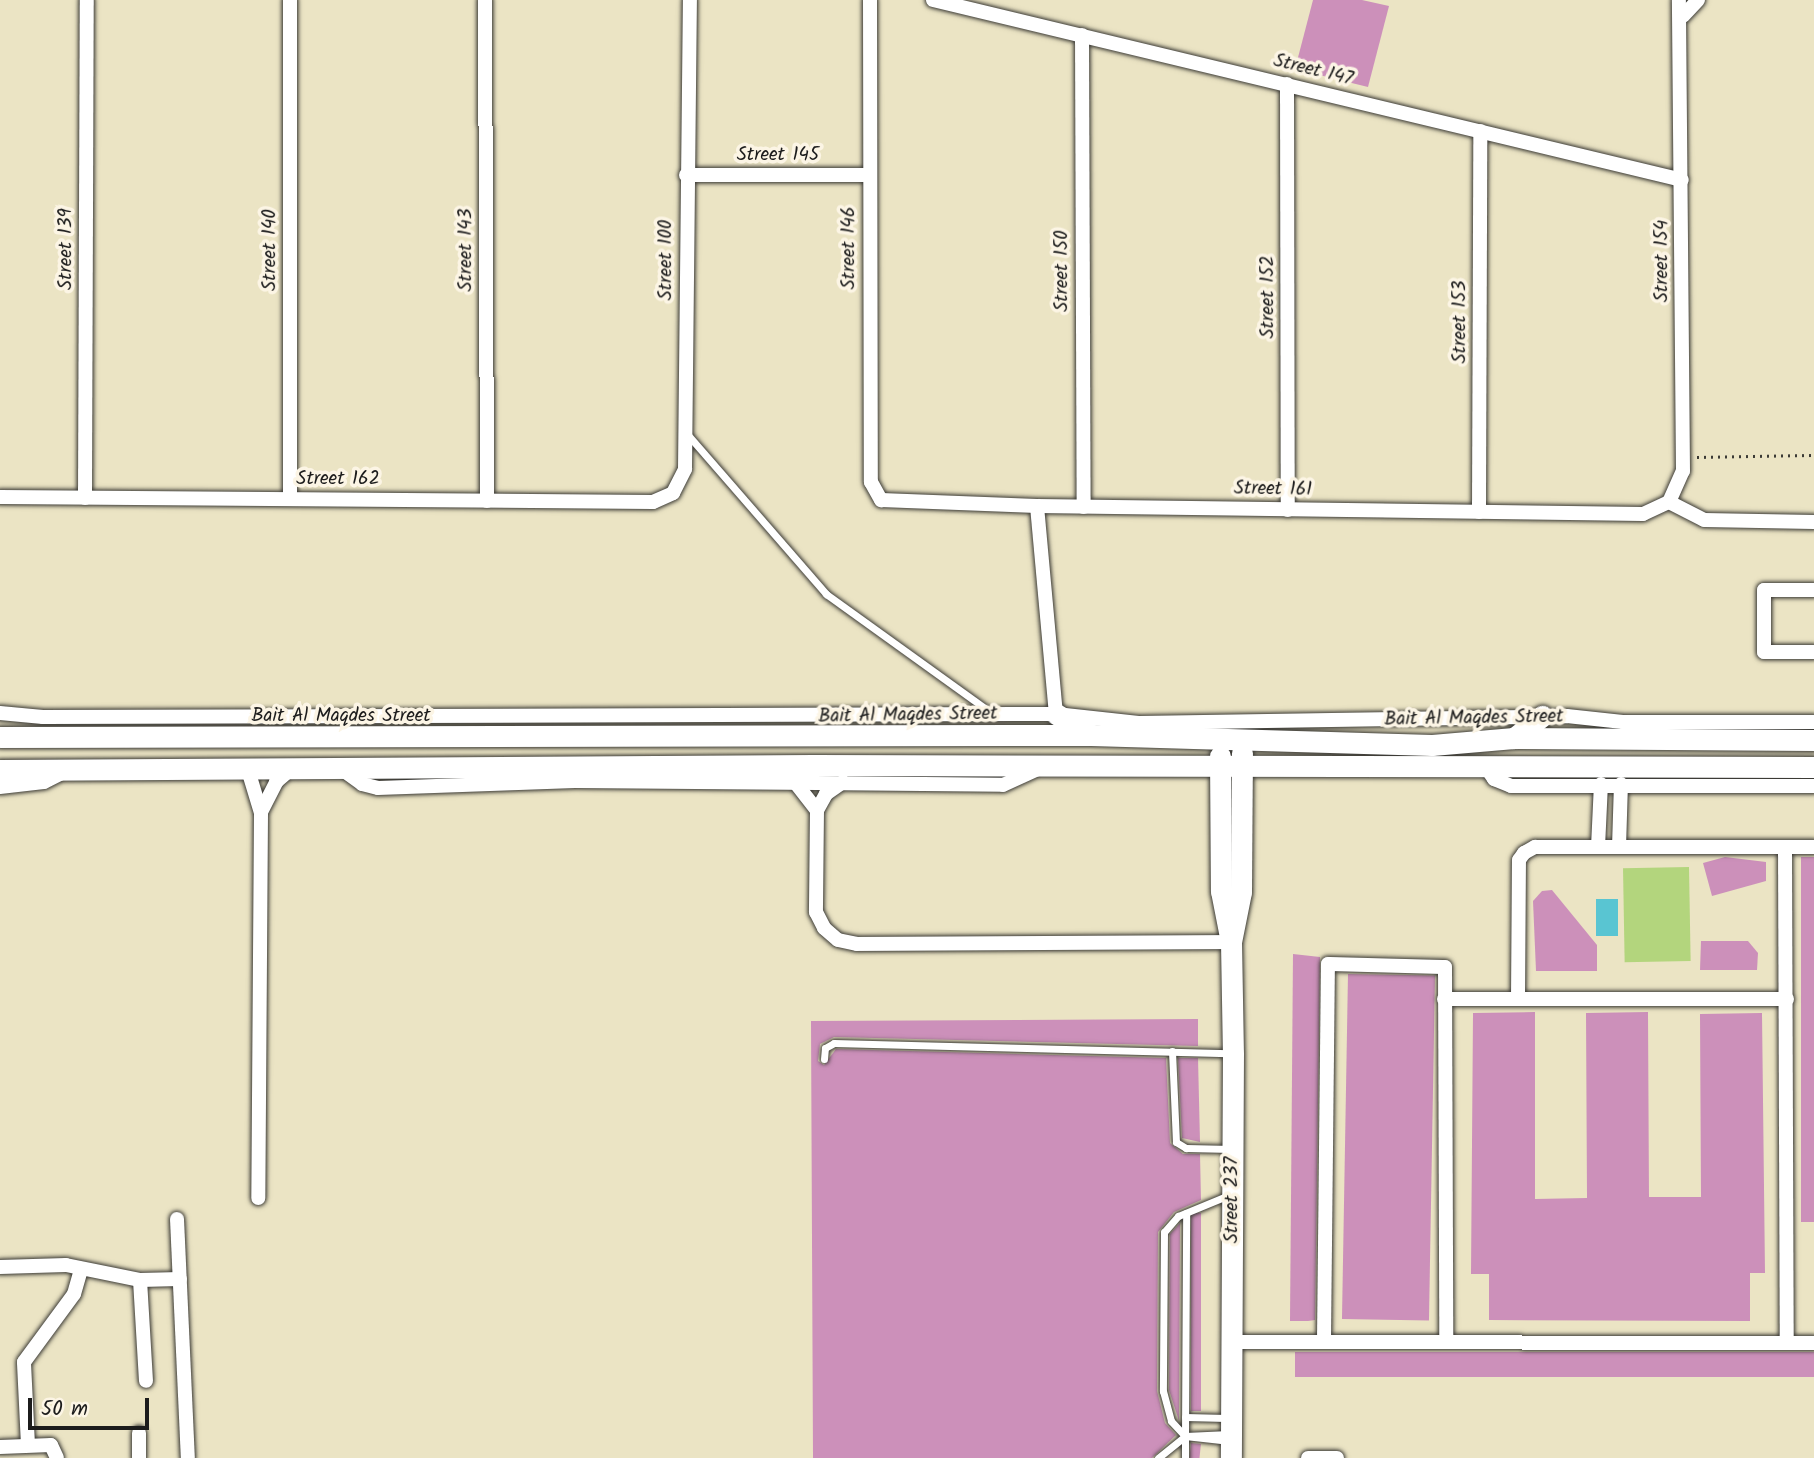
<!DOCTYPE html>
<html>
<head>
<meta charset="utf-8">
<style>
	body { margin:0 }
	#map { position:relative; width:1814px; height:1458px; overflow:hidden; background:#ebe4c4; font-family:Kalam,sans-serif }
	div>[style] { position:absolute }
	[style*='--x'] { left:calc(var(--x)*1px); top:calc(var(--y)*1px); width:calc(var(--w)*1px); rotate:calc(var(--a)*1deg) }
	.green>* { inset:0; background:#b3d57d; transform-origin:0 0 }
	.water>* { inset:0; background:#59c5d2; transform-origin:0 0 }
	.building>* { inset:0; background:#cc90ba; transform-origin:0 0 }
	.path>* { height:2.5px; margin-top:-1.25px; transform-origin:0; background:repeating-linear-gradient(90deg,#3b3a35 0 2px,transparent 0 7px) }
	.roads { filter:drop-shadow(0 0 2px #3b3a35) drop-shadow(0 0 2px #3b3a35) }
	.lane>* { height:7px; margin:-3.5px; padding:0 3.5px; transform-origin:3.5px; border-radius:3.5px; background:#fff }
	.street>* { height:14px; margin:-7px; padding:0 7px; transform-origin:7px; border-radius:7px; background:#fff }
	.secondary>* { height:21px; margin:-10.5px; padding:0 10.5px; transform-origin:10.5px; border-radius:10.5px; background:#fff }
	span { translate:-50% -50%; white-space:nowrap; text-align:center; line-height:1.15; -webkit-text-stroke:7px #fcf5e5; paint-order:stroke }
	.street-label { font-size:19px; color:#1c1c1c }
	.scale { position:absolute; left:28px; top:1398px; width:121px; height:32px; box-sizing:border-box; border:4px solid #1c1c1c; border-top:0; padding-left:9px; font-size:21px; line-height:24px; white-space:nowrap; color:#1c1c1c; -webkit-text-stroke:5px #fcf5e5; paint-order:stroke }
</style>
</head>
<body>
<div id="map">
	<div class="green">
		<div style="left:1689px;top:867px;width:94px;height:66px;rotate:89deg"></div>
	</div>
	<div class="water">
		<div style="left:1596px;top:899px;width:22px;height:37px"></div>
	</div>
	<div class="building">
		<div style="clip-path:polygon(1313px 0,1362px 0,1389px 6px,1368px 87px,1295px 69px)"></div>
		<div style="clip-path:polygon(1725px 857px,1766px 862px,1766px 881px,1712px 896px,1703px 863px)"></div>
		<div style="left:1801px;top:857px;width:13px;height:365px"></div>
		<div style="clip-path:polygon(1552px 890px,1597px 945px,1597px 971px,1536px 971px,1533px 901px,1542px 891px)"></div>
		<div style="clip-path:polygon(1701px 941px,1748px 941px,1758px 953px,1757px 970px,1700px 970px)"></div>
		<div style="clip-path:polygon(1293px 954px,1320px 957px,1315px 1320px,1308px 1321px,1290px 1321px)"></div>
		<div style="left:1348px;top:974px;width:87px;height:345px;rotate:1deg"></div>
		<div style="clip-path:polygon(1535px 1012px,1535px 1199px,1587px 1198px,1586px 1013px,1648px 1012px,1649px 1197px,1701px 1197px,1700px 1014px,1762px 1013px,1765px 1273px,1750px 1273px,1750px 1321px,1489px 1320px,1489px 1274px,1471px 1274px,1473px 1013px)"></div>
		<div style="clip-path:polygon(1198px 1019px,1198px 1046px,834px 1037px,820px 1044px,818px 1061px,824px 1065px,836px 1049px,1166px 1058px,1170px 1143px,1183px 1154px,1200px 1154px,1201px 1200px,1174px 1212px,1158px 1232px,1157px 1391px,1165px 1423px,1176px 1435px,1152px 1458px,813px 1458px,811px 1021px)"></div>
		<div style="clip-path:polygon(1178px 1058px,1198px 1058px,1200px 1142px,1182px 1138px)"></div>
		<div style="left:1201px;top:1213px;width:198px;height:10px;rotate:90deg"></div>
		<div style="clip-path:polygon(1180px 1223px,1179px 1417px,1179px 1421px,1169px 1390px,1170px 1234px)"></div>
		<div style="left:1295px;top:1352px;width:519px;height:25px"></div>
		<div style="left:1191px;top:1443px;width:10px;height:15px;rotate:6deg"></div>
	</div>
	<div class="path">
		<div style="--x:1697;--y:457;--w:117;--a:-1"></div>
	</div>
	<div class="roads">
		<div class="lane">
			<div style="--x:688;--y:435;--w:211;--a:49"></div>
			<div style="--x:826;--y:594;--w:201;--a:35.7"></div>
			<div style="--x:1172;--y:1051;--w:91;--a:87.5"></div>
			<div style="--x:1176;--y:1142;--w:12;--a:31"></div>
			<div style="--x:1186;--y:1148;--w:46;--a:1.2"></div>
			<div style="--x:824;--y:1059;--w:11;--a:-85"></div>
			<div style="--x:825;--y:1048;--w:10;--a:-29"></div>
			<div style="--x:834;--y:1043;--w:395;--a:1.5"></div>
			<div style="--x:1229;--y:1195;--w:55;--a:157.6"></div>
			<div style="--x:1178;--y:1216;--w:21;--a:131"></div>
			<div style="--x:1164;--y:1232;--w:159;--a:90.4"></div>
			<div style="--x:1163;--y:1391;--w:31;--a:75"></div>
			<div style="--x:1171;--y:1421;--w:21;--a:47"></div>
			<div style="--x:1185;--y:1436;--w:45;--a:6.3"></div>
			<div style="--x:1185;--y:1417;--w:42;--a:1.4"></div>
			<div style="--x:1185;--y:1436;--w:223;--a:-89.7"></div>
			<div style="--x:1185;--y:1436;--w:44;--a:-2.6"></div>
			<div style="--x:1158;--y:1458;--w:35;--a:-39"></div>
			<div style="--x:1185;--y:1436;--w:22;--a:90"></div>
		</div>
		<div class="street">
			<div style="--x:290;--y:0;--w:499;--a:90"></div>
			<div style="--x:485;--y:0;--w:501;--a:89.77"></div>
			<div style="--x:870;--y:0;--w:482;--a:89.9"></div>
			<div style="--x:871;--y:482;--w:21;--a:61"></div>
			<div style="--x:881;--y:500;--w:156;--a:2.2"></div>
			<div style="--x:1037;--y:506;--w:606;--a:0.76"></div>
			<div style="--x:1643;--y:514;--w:29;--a:-25"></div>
			<div style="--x:1669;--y:502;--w:34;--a:-66"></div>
			<div style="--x:1683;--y:471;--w:471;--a:-90.5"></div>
			<div style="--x:933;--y:0;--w:770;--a:13.51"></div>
			<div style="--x:1683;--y:16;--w:22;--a:-47"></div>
			<div style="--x:1082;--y:35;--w:472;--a:89.8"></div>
			<div style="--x:1287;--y:84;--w:426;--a:89.9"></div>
			<div style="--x:686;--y:175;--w:183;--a:0"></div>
			<div style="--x:0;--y:497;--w:653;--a:0.44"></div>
			<div style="--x:653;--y:502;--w:22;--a:-24"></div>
			<div style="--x:673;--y:493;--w:27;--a:-63"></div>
			<div style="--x:685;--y:469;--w:469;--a:-89.4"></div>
			<div style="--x:85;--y:498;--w:498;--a:-89.8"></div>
			<div style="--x:1669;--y:502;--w:39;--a:27"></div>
			<div style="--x:1704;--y:520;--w:110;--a:1"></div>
			<div style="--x:1037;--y:506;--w:209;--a:84.8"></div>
			<div style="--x:1479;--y:512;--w:381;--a:-89.8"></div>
			<div style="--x:1814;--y:590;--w:50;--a:180"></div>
			<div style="--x:1764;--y:590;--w:62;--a:90"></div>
			<div style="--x:1764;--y:652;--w:50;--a:0"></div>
			<div style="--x:0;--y:713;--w:43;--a:5.3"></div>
			<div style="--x:43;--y:717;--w:1013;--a:-0.17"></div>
			<div style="--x:1056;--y:714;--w:83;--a:6.2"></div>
			<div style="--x:1139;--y:723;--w:428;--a:-0.9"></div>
			<div style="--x:1567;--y:716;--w:56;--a:6.1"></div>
			<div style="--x:1623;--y:722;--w:191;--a:0"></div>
			<div style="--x:248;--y:770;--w:45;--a:73.2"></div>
			<div style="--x:261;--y:813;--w:385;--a:90.4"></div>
			<div style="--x:343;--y:770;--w:24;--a:36"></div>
			<div style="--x:362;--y:784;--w:16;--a:14"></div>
			<div style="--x:378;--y:788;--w:197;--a:-2"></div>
			<div style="--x:575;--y:781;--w:428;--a:0.5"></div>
			<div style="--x:1003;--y:785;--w:41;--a:-24.7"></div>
			<div style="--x:1488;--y:770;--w:11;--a:56"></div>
			<div style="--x:1494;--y:779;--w:18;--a:22"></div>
			<div style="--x:1511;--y:786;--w:303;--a:0"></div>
			<div style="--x:794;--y:781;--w:37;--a:52"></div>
			<div style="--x:843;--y:782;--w:21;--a:145"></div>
			<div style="--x:826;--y:794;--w:18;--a:119"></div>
			<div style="--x:817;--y:810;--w:102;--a:90.6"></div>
			<div style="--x:816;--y:912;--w:18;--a:63"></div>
			<div style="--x:824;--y:928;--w:18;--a:41"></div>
			<div style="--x:838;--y:940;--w:19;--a:12"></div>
			<div style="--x:857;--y:944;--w:374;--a:-0.3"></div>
			<div style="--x:0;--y:787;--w:44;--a:-6.5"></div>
			<div style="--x:44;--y:782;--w:20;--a:-27"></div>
			<div style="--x:261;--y:812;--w:34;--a:-63"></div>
			<div style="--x:276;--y:782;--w:18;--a:-41"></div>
			<div style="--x:1598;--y:847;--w:63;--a:-87.3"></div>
			<div style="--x:1619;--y:847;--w:63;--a:-88.2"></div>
			<div style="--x:1785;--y:847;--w:496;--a:89.8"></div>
			<div style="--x:1444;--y:999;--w:343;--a:0"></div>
			<div style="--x:1518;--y:999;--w:139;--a:-89.6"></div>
			<div style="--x:1519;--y:860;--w:9;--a:-54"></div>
			<div style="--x:1524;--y:853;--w:13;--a:-29"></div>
			<div style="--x:1535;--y:847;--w:279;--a:0"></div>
			<div style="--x:177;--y:1219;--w:239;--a:87.4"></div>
			<div style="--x:0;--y:1267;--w:66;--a:-1.7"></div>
			<div style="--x:66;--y:1265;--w:76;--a:11.5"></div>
			<div style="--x:140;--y:1280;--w:40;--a:-1.4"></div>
			<div style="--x:140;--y:1280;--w:101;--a:86.6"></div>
			<div style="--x:1324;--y:1340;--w:376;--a:-89.4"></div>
			<div style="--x:1328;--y:964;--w:117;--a:1.5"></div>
			<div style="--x:1445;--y:967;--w:375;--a:89.8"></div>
			<div style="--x:1233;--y:1342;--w:581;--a:0.1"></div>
			<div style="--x:139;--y:1433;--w:25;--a:90"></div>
			<div style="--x:28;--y:1445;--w:83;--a:-92.8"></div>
			<div style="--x:24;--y:1362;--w:84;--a:-53.7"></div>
			<div style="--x:74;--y:1294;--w:26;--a:-74"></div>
			<div style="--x:0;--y:1447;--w:51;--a:-2.2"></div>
			<div style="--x:51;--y:1445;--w:14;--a:65"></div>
			<div style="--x:1308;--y:1458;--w:29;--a:0"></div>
		</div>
		<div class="secondary">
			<div style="--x:1056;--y:714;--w:39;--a:31"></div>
			<div style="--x:0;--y:737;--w:1091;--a:-0.11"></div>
			<div style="--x:1091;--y:735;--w:341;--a:1.7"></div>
			<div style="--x:1432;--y:745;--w:82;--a:-4.9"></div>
			<div style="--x:1514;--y:738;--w:300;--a:0.4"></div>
			<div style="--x:1514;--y:738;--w:36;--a:-38"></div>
			<div style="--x:1220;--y:756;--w:135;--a:89.6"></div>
			<div style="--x:1221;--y:891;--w:52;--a:78.9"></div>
			<div style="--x:1231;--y:942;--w:111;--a:89"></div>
			<div style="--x:1233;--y:1053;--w:405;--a:90.3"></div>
			<div style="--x:0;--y:770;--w:813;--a:-0.35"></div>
			<div style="--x:813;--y:765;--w:1001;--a:0.11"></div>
			<div style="--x:1231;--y:942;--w:51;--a:-78.7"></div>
			<div style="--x:1241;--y:892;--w:139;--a:-89.6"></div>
		</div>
	</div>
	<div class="street-label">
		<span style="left:1313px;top:71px;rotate:14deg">Street 147</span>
		<span style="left:778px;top:156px">Street 145</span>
		<span style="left:850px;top:248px;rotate:-90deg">Street 146</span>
		<span style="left:67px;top:249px;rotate:-90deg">Street 139</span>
		<span style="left:271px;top:250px;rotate:-90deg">Street 140</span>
		<span style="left:467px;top:250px;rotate:-90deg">Street 143</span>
		<span style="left:667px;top:260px;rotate:-90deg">Street 100</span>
		<span style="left:1663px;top:261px;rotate:-90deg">Street 154</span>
		<span style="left:1063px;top:271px;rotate:-90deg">Street 150</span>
		<span style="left:1269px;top:297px;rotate:-90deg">Street 152</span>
		<span style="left:1461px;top:322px;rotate:-90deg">Street 153</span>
		<span style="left:338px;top:480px">Street 162</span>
		<span style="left:1273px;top:490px;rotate:1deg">Street 161</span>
		<span style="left:908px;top:716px;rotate:-1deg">Bait Al Maqdes Street</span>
		<span style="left:341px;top:717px">Bait Al Maqdes Street</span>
		<span style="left:1474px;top:719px;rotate:-1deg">Bait Al Maqdes Street</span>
		<span style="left:1233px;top:1200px;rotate:-90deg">Street 237</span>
	</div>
	<div class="scale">50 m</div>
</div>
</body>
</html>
